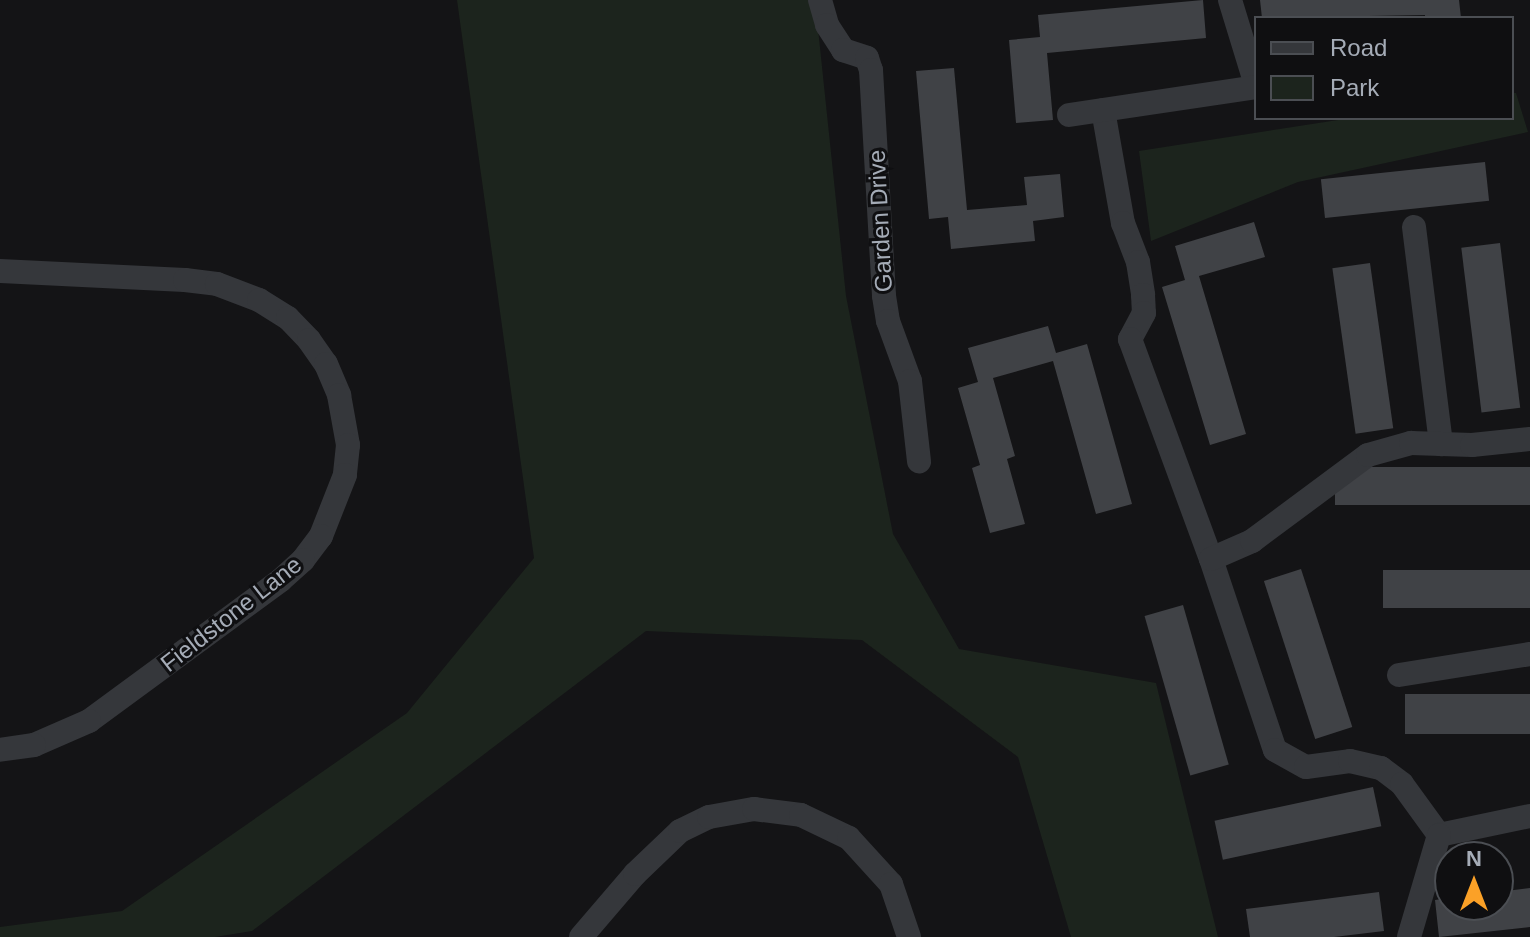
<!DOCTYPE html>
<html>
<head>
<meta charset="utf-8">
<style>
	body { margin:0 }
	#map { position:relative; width:1530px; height:937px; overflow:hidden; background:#141416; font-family:Helvetica,sans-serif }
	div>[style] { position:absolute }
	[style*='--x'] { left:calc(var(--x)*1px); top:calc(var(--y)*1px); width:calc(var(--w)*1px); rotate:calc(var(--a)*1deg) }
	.green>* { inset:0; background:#1c241d }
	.building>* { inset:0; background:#404246; transform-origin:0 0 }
	.minor>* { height:24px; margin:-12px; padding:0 12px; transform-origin:12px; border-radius:12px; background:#35373b }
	span { translate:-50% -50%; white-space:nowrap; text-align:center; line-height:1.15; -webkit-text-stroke:6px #0f0f11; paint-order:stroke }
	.street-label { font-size:24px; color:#a5acb7 }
	.legend { position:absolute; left:1254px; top:16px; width:260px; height:104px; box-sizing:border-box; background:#0f0f11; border:2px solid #4b4e53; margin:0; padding:10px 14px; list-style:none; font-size:24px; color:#a5acb7 }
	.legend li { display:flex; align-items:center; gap:16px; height:40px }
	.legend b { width:40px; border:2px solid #4b4e53 }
	.north { position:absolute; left:1434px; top:841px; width:80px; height:80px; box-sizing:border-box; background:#0f0f11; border:2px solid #4b4e53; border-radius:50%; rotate:0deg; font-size:22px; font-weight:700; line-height:32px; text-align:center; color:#a5acb7 }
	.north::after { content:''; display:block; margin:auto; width:28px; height:36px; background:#fba127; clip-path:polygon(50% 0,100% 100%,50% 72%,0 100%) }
</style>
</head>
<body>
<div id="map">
	<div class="green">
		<div style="clip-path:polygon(457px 0,815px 0,846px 296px,893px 534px,959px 649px,1156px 683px,1218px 937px,1071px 937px,1018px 757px,862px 640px,646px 631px,252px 931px,215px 937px,0 937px,0 927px,122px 911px,407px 713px,534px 558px)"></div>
		<div style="clip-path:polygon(1512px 93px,1516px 93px,1528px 132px,1298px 182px,1151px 241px,1139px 151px,1351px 118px,1512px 118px)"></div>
	</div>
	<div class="building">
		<div style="clip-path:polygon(1203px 0,1206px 38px,1047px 53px,1053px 120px,1016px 123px,1009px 40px,1040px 37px,1038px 15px)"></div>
		<div style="clip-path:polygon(1260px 0,1459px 0,1461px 18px,1425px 18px,1425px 15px,1262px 18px)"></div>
		<div style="clip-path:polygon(954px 68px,967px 210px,1027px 205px,1024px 177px,1060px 174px,1064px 217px,1033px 221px,1035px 241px,951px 249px,948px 217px,929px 219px,916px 71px)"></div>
		<div style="left:1485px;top:162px;width:39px;height:165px;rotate:84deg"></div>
		<div style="clip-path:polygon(1254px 222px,1265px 257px,1199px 276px,1246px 434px,1210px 445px,1162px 287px,1185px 280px,1175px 246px)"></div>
		<div style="left:1500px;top:243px;width:166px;height:39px;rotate:83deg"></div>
		<div style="left:1370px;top:263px;width:167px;height:38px;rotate:82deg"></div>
		<div style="clip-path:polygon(1048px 326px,1056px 353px,1087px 344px,1132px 504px,1096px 514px,1053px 361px,993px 378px,1015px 456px,1007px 459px,1025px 524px,990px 533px,972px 468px,980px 465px,958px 388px,978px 382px,968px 348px)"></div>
		<div style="left:1530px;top:467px;width:38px;height:195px;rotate:90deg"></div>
		<div style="left:1301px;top:569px;width:166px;height:39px;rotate:72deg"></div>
		<div style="left:1530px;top:570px;width:38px;height:147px;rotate:90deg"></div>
		<div style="left:1183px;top:605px;width:166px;height:40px;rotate:74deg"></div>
		<div style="left:1530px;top:694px;width:40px;height:125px;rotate:90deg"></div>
		<div style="left:1373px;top:787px;width:40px;height:162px;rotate:78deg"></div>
		<div style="clip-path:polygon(1530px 888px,1530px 927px,1439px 937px,1435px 900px,1450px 898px,1450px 905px,1498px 905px,1498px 892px)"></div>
		<div style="clip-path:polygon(1379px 892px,1384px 931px,1334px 937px,1250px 937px,1246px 909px)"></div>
	</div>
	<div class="minor">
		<div style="--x:820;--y:0;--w:26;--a:74"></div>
		<div style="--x:827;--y:25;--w:30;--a:57"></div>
		<div style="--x:843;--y:50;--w:25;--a:18"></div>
		<div style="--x:867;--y:58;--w:13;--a:72"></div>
		<div style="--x:871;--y:70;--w:226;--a:86.7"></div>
		<div style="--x:884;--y:296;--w:25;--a:81"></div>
		<div style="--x:888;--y:321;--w:64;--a:69.9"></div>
		<div style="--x:910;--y:381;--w:81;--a:83.6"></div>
		<div style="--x:1230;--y:0;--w:89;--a:73"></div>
		<div style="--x:1103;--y:110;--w:115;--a:80"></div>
		<div style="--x:1123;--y:223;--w:42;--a:69"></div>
		<div style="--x:1138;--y:262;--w:33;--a:81"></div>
		<div style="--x:1143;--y:295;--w:18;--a:87"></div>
		<div style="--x:1144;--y:313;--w:30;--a:118"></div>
		<div style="--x:1130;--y:339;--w:234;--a:69.8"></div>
		<div style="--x:1211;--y:559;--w:201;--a:71.5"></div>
		<div style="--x:1275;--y:750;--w:35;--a:29"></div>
		<div style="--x:1306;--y:767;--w:44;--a:-7.8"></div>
		<div style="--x:1350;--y:761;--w:32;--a:13"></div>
		<div style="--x:1381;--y:768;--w:26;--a:37"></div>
		<div style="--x:1402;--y:784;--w:63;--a:54"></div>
		<div style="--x:1439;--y:835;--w:93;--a:-11.8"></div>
		<div style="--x:1069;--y:115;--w:189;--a:-8.5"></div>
		<div style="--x:1414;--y:227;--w:219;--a:82.9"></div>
		<div style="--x:0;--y:271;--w:185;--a:2.8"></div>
		<div style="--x:185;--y:280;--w:32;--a:7"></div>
		<div style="--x:217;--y:284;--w:45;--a:20.9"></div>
		<div style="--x:259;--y:300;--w:34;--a:32"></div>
		<div style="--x:288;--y:318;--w:30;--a:46"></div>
		<div style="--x:309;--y:340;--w:29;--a:55"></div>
		<div style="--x:326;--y:364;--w:34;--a:67"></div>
		<div style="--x:339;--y:395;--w:51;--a:79.8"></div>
		<div style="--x:348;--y:445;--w:30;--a:96"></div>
		<div style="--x:345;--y:475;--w:66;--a:111.5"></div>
		<div style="--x:321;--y:536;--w:30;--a:127"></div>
		<div style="--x:303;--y:560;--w:30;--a:138"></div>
		<div style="--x:281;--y:580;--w:238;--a:143.7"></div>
		<div style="--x:89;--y:721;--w:60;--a:156.4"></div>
		<div style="--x:34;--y:745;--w:34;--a:172"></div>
		<div style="--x:1211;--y:559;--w:45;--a:-23.7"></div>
		<div style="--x:1252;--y:541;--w:144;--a:-36.6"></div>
		<div style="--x:1368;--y:455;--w:45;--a:-15.6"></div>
		<div style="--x:1411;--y:443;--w:61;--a:1.9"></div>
		<div style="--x:1472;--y:445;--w:58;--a:-5.9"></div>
		<div style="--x:1399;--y:675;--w:133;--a:-9.1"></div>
		<div style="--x:581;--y:937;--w:83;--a:-49.4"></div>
		<div style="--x:635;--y:874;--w:62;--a:-43.7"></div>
		<div style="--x:680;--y:831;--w:32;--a:-26"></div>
		<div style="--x:709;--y:817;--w:46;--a:-10.1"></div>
		<div style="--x:754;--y:809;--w:47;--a:7.3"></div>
		<div style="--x:801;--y:815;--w:53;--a:25.6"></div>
		<div style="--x:849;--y:838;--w:62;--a:47.6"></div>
		<div style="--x:891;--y:884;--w:56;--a:71.2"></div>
		<div style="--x:1409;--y:937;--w:106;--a:-73.6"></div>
	</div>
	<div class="street-label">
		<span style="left:880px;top:221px;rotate:-93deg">Garden Drive</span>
		<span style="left:231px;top:614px;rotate:-38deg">Fieldstone Lane</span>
	</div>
	<ul class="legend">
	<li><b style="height:10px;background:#35373b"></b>Road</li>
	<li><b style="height:22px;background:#1c241d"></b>Park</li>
	</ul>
	<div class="north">N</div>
</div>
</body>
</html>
